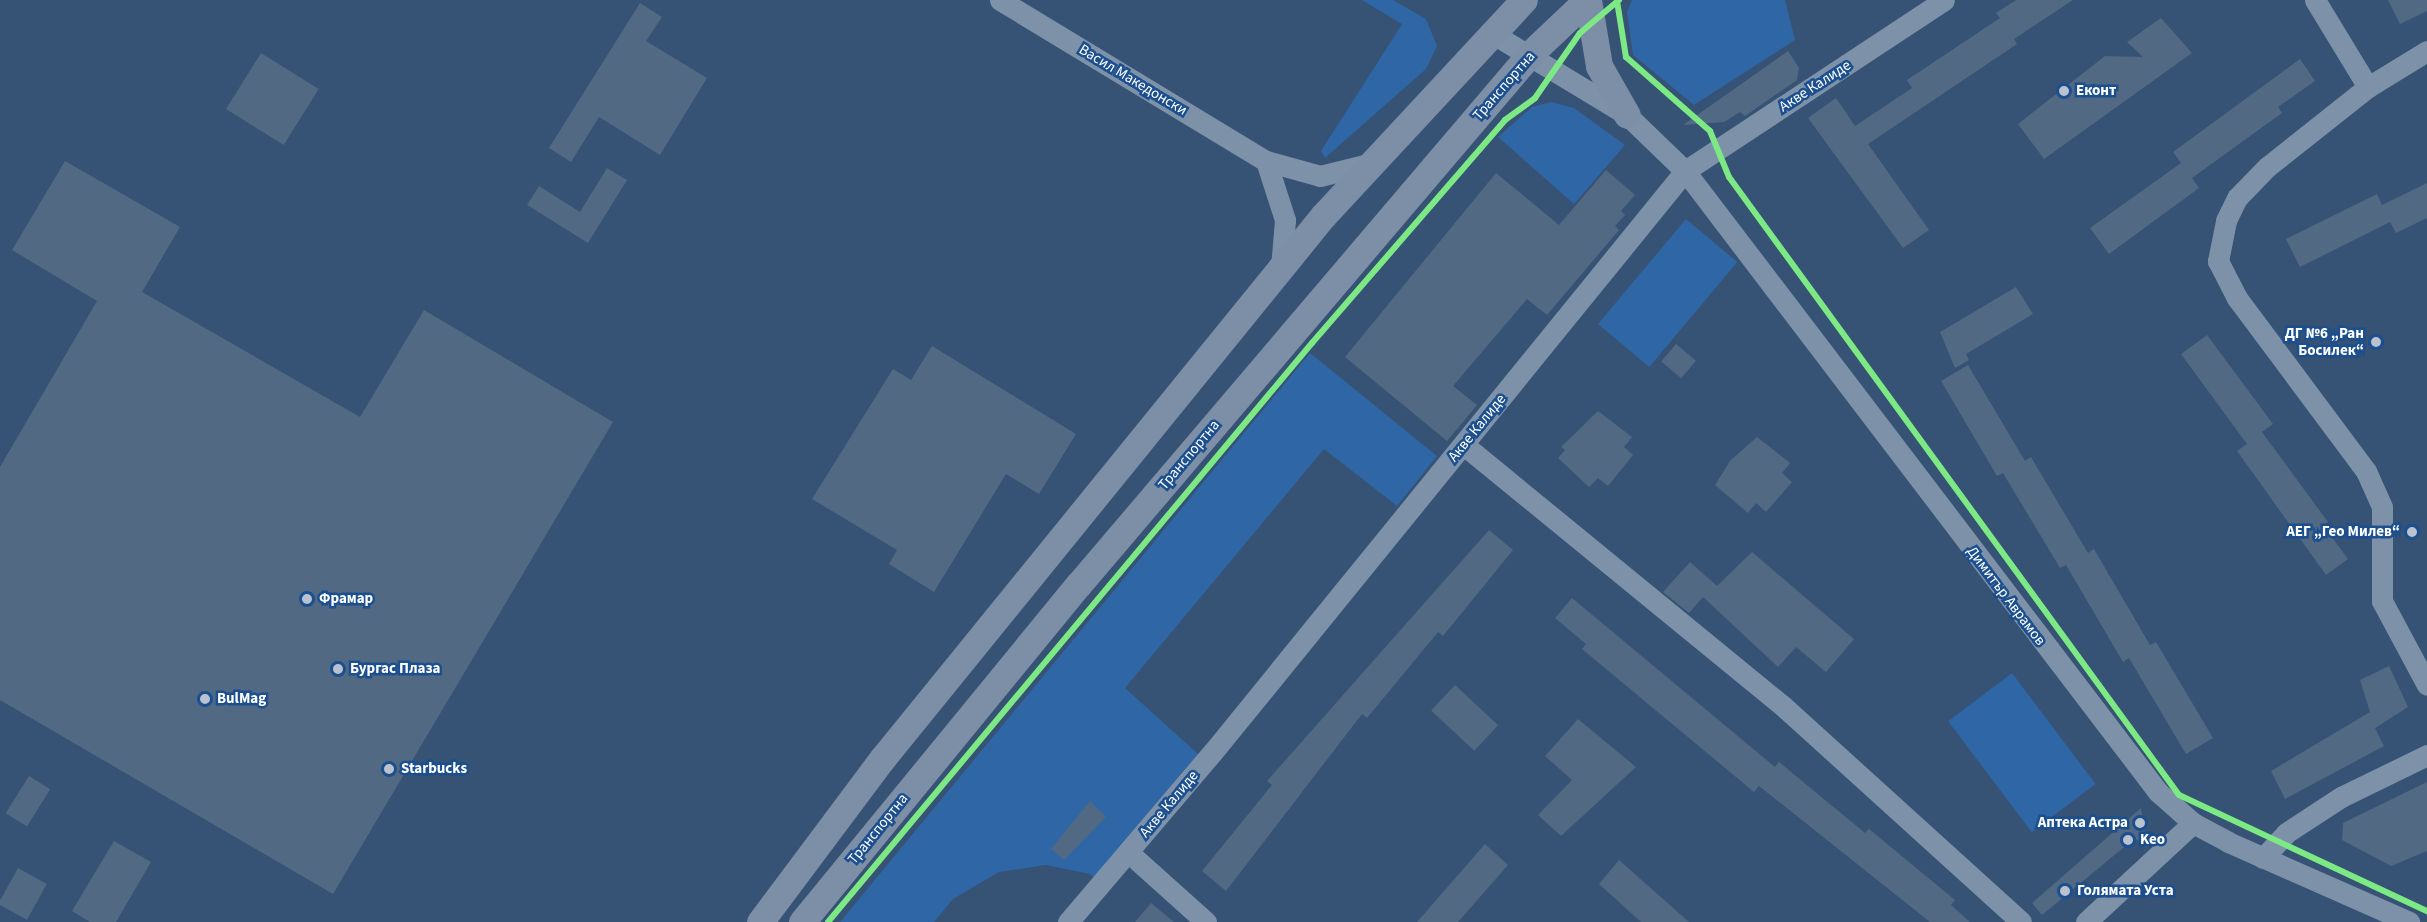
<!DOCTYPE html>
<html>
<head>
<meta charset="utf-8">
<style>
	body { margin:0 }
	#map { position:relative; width:2427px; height:922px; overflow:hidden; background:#365274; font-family:"Source Sans 3",sans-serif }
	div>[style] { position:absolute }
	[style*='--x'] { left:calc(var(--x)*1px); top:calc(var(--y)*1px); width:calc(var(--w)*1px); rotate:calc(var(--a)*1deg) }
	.green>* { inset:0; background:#2f66a5; transform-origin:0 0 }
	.building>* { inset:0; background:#526984; transform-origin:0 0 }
	.minor>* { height:21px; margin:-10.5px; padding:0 10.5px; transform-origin:10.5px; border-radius:10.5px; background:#7d92a8 }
	.major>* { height:27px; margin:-13.5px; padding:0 13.5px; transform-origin:13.5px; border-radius:13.5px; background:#7d8ea7 }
	.cycleway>* { height:6px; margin:-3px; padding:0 3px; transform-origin:3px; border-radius:3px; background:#7ce984 }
	.dots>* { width:16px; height:16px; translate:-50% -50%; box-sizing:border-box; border:3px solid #1b4f8f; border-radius:50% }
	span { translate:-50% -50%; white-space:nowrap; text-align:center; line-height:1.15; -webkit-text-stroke:5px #1b4f8f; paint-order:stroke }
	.street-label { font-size:15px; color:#fff }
	.poi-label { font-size:15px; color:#fff; font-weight:700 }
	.left { translate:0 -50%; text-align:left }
	.right { translate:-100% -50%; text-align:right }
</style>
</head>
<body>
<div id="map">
	<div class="green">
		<div style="clip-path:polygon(1362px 0,1393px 0,1426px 19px,1437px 46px,1426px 69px,1325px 158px,1321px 151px,1402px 24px)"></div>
		<div style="clip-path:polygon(1632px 0,1785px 0,1795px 40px,1694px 105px,1633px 55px,1627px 12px)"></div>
		<div style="clip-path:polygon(1551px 102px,1574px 108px,1625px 145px,1574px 204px,1498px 137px,1532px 107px)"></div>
		<div style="left:1686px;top:219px;width:67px;height:137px;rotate:40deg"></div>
		<div style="clip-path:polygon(1310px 353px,1437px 456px,1397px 506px,1324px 449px,1125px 688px,1207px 762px,1105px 887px,1090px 874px,1046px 865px,999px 872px,953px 899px,934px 922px,840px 922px)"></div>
		<div style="left:2012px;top:673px;width:139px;height:80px;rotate:53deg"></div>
	</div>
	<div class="building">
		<div style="clip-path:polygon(2016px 0,2073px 0,2014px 39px,2017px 44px,1868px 144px,1929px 230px,1903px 248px,1808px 118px,1836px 98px,1855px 126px,1912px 88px,1907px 80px,2000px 18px,1996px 13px)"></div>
		<div style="clip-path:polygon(2388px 0,2427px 0,2427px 11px,2400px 24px)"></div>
		<div style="clip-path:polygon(640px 3px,662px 17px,646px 41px,707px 78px,660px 155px,599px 117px,571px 162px,549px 148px)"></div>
		<div style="clip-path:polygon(2161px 18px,2192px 53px,2044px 159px,2018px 124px,2105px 56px,2143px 57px,2127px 42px)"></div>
		<div style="clip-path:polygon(1788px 51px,1799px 68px,1797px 80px,1745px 116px,1740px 112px,1724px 122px,1683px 125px)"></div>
		<div style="left:261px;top:53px;width:68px;height:66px;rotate:32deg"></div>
		<div style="clip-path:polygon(2300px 59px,2315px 81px,2278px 107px,2282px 113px,2192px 178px,2199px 188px,2109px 254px,2090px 228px,2181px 163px,2173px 152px)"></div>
		<div style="clip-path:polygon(65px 161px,180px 227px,142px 292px,360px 417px,424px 310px,613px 422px,333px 894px,0 700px,0 467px,97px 301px,12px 250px)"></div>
		<div style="clip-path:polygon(607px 168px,627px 180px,588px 243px,527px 205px,539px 186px,580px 212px)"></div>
		<div style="clip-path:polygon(1606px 170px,1635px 195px,1621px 211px,1625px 215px,1615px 226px,1619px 230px,1547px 315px,1527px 299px,1453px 386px,1477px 405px,1447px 441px,1345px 357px,1496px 173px,1559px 225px)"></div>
		<div style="clip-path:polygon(2427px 183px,2427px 218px,2396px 233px,2390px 222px,2300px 267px,2286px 239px,2377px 194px,2382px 205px)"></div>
		<div style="clip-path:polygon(2016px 287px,2033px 314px,1966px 354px,1969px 360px,1955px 368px,1940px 332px)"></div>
		<div style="clip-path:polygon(2207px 335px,2273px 424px,2262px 432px,2328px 522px,2323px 525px,2348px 559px,2326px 575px,2237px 451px,2247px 444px,2181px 354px)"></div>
		<div style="left:1676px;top:344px;width:26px;height:23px;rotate:40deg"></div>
		<div style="clip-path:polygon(932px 346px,1076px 434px,1039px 494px,1006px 474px,934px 592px,889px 564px,897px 550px,812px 499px,893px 369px,911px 380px)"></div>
		<div style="clip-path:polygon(1968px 365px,2025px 461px,2031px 457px,2088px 553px,2094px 549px,2150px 645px,2156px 642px,2213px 738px,2186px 754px,2129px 658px,2123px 662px,2066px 565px,2060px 568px,2003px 473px,1997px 476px,1941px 381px)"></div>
		<div style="clip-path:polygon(1598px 411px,1632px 437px,1624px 447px,1633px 455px,1608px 486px,1598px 478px,1589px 487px,1558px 458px,1565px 450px,1561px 447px)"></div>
		<div style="clip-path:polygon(1757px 437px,1790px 463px,1782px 473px,1792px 482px,1766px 512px,1756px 503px,1748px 513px,1715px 485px,1730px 461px)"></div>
		<div style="clip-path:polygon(1489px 530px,1513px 550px,1443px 636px,1438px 632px,1367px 718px,1362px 714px,1226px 891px,1202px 871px,1272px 785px,1267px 781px)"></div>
		<div style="clip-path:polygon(1752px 552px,1854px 639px,1826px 672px,1796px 647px,1778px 667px,1703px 597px,1689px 613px,1663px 592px,1690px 562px,1717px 586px)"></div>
		<div style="clip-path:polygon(1572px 598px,1775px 767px,1779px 762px,1865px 833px,1869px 829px,1955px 900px,1951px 905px,1970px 922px,1930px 922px,1759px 786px,1754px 792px,1582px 649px,1586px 644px,1555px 618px)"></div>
		<div style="clip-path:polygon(2389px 666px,2408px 707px,2375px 728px,2384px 746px,2285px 799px,2271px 771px,2370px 712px,2360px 680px)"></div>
		<div style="left:1455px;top:685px;width:59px;height:35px;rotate:43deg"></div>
		<div style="clip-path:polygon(1578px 719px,1636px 767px,1561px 836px,1538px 815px,1572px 780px,1545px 756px)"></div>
		<div style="left:29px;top:776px;width:25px;height:44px;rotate:32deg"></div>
		<div style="clip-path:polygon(2427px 782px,2427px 851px,2391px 866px,2342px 840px,2343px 823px)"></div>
		<div style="clip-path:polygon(1090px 801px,1106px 817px,1064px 860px,1051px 849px)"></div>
		<div style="clip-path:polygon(2141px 808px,2147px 848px,2135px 838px,2042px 915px,2032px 903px)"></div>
		<div style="clip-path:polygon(114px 841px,151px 862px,116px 922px,90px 922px,72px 911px)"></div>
		<div style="clip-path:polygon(1485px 844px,1508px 865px,1458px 922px,1417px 922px)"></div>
		<div style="clip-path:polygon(1619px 860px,1689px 922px,1641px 922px,1599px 884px)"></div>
		<div style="left:18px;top:868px;width:33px;height:41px;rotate:29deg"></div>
		<div style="clip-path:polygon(1151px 903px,1174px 922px,1135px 922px)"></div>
	</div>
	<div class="minor">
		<div style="--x:1000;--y:0;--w:311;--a:31.2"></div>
		<div style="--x:1266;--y:161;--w:56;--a:15.5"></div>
		<div style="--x:1320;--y:176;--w:49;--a:-14"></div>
		<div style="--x:2315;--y:0;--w:102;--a:58.7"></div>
		<div style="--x:1490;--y:32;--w:160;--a:31.2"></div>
		<div style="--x:1627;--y:115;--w:81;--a:44"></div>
		<div style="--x:1685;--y:171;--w:781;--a:52.7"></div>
		<div style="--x:2158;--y:792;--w:47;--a:41.5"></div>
		<div style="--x:2193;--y:823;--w:40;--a:28"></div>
		<div style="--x:2228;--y:842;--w:198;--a:23.8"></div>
		<div style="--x:2427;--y:51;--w:69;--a:148.6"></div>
		<div style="--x:2368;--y:87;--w:129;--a:141.6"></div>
		<div style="--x:2267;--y:167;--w:43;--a:134.1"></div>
		<div style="--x:2237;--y:198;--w:25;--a:116"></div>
		<div style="--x:2226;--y:221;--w:41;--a:101.3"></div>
		<div style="--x:2218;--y:261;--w:42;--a:62.8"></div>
		<div style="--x:2237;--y:298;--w:216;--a:53.3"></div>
		<div style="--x:2366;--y:471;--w:39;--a:66"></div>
		<div style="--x:2382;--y:507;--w:94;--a:90"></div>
		<div style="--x:2382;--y:601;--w:95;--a:61.8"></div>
		<div style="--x:1266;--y:161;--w:62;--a:72.1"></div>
		<div style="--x:1285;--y:220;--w:48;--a:94.8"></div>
		<div style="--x:1464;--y:445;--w:412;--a:39.3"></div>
		<div style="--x:1783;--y:706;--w:321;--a:42.2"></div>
		<div style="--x:1128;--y:852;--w:105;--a:41.9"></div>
		<div style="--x:2263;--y:858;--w:34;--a:-47"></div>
		<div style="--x:2286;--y:833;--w:66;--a:-33.2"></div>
		<div style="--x:2341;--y:797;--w:96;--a:-26"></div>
		<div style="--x:1068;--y:922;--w:222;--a:-49.6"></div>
		<div style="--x:1212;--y:753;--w:750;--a:-50.9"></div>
		<div style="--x:1685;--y:171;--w:310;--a:-33.4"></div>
		<div style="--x:2086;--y:922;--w:146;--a:-42.8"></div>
	</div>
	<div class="major">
		<div style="--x:1588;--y:0;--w:67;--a:80.5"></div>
		<div style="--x:1599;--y:66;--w:56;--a:60.3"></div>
		<div style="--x:760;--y:922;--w:204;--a:-53.2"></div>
		<div style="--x:882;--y:759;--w:700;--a:-50.92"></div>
		<div style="--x:1323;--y:216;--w:295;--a:-47.1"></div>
		<div style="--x:802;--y:922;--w:437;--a:-50.7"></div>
		<div style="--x:1079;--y:584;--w:695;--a:-49.61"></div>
		<div style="--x:1529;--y:55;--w:80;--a:-43.5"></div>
	</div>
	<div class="cycleway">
		<div style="--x:1617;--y:1;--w:57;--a:80.9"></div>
		<div style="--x:1626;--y:57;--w:112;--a:41.4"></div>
		<div style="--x:1710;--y:131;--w:50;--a:67.6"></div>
		<div style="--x:1729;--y:177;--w:764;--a:53.94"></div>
		<div style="--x:2179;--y:795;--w:274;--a:25.1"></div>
		<div style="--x:828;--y:922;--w:755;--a:-50.11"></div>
		<div style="--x:1312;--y:343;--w:295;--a:-49.1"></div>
		<div style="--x:1505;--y:120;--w:37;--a:-36"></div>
		<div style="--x:1535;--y:98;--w:79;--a:-55.3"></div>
		<div style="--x:1580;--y:33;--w:51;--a:-40.2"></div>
	</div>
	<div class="dots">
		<div style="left:2064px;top:91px;background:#b9c2ce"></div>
		<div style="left:2376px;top:342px;background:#b9c2ce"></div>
		<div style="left:2412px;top:532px;background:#b9c2ce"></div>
		<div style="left:307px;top:599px;background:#b9c2ce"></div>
		<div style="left:338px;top:669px;background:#b9c2ce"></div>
		<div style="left:205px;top:699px;background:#b9c2ce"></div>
		<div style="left:389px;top:769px;background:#b9c2ce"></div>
		<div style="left:2140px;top:823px;background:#b9c2ce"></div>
		<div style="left:2128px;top:840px;background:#b9c2ce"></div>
		<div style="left:2065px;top:891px;background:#b9c2ce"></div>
	</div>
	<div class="street-label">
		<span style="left:1133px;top:80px;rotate:31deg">Васил Македонски</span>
		<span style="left:1504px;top:86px;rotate:-49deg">Транспортна</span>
		<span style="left:1815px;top:86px;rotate:-33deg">Акве Калиде</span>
		<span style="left:1477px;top:428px;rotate:-51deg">Акве Калиде</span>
		<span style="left:1189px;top:455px;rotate:-50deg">Транспортна</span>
		<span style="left:2006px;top:596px;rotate:53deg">Димитър Аврамов</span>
		<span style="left:1169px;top:804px;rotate:-50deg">Акве Калиде</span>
		<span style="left:878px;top:829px;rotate:-51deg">Транспортна</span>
	</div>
	<div class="poi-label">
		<span class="left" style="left:2076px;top:91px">Еконт</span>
		<span class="right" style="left:2364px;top:342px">ДГ №6 „Ран<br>Босилек“</span>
		<span class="right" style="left:2400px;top:532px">АЕГ „Гео Милев“</span>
		<span class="left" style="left:319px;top:599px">Фрамар</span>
		<span class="left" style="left:350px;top:669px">Бургас Плаза</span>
		<span class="left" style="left:217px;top:699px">BulMag</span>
		<span class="left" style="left:401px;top:769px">Starbucks</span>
		<span class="right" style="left:2128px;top:823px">Аптека Астра</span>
		<span class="left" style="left:2140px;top:840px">Keo</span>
		<span class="left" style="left:2077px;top:891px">Голямата Уста</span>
	</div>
</div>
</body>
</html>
